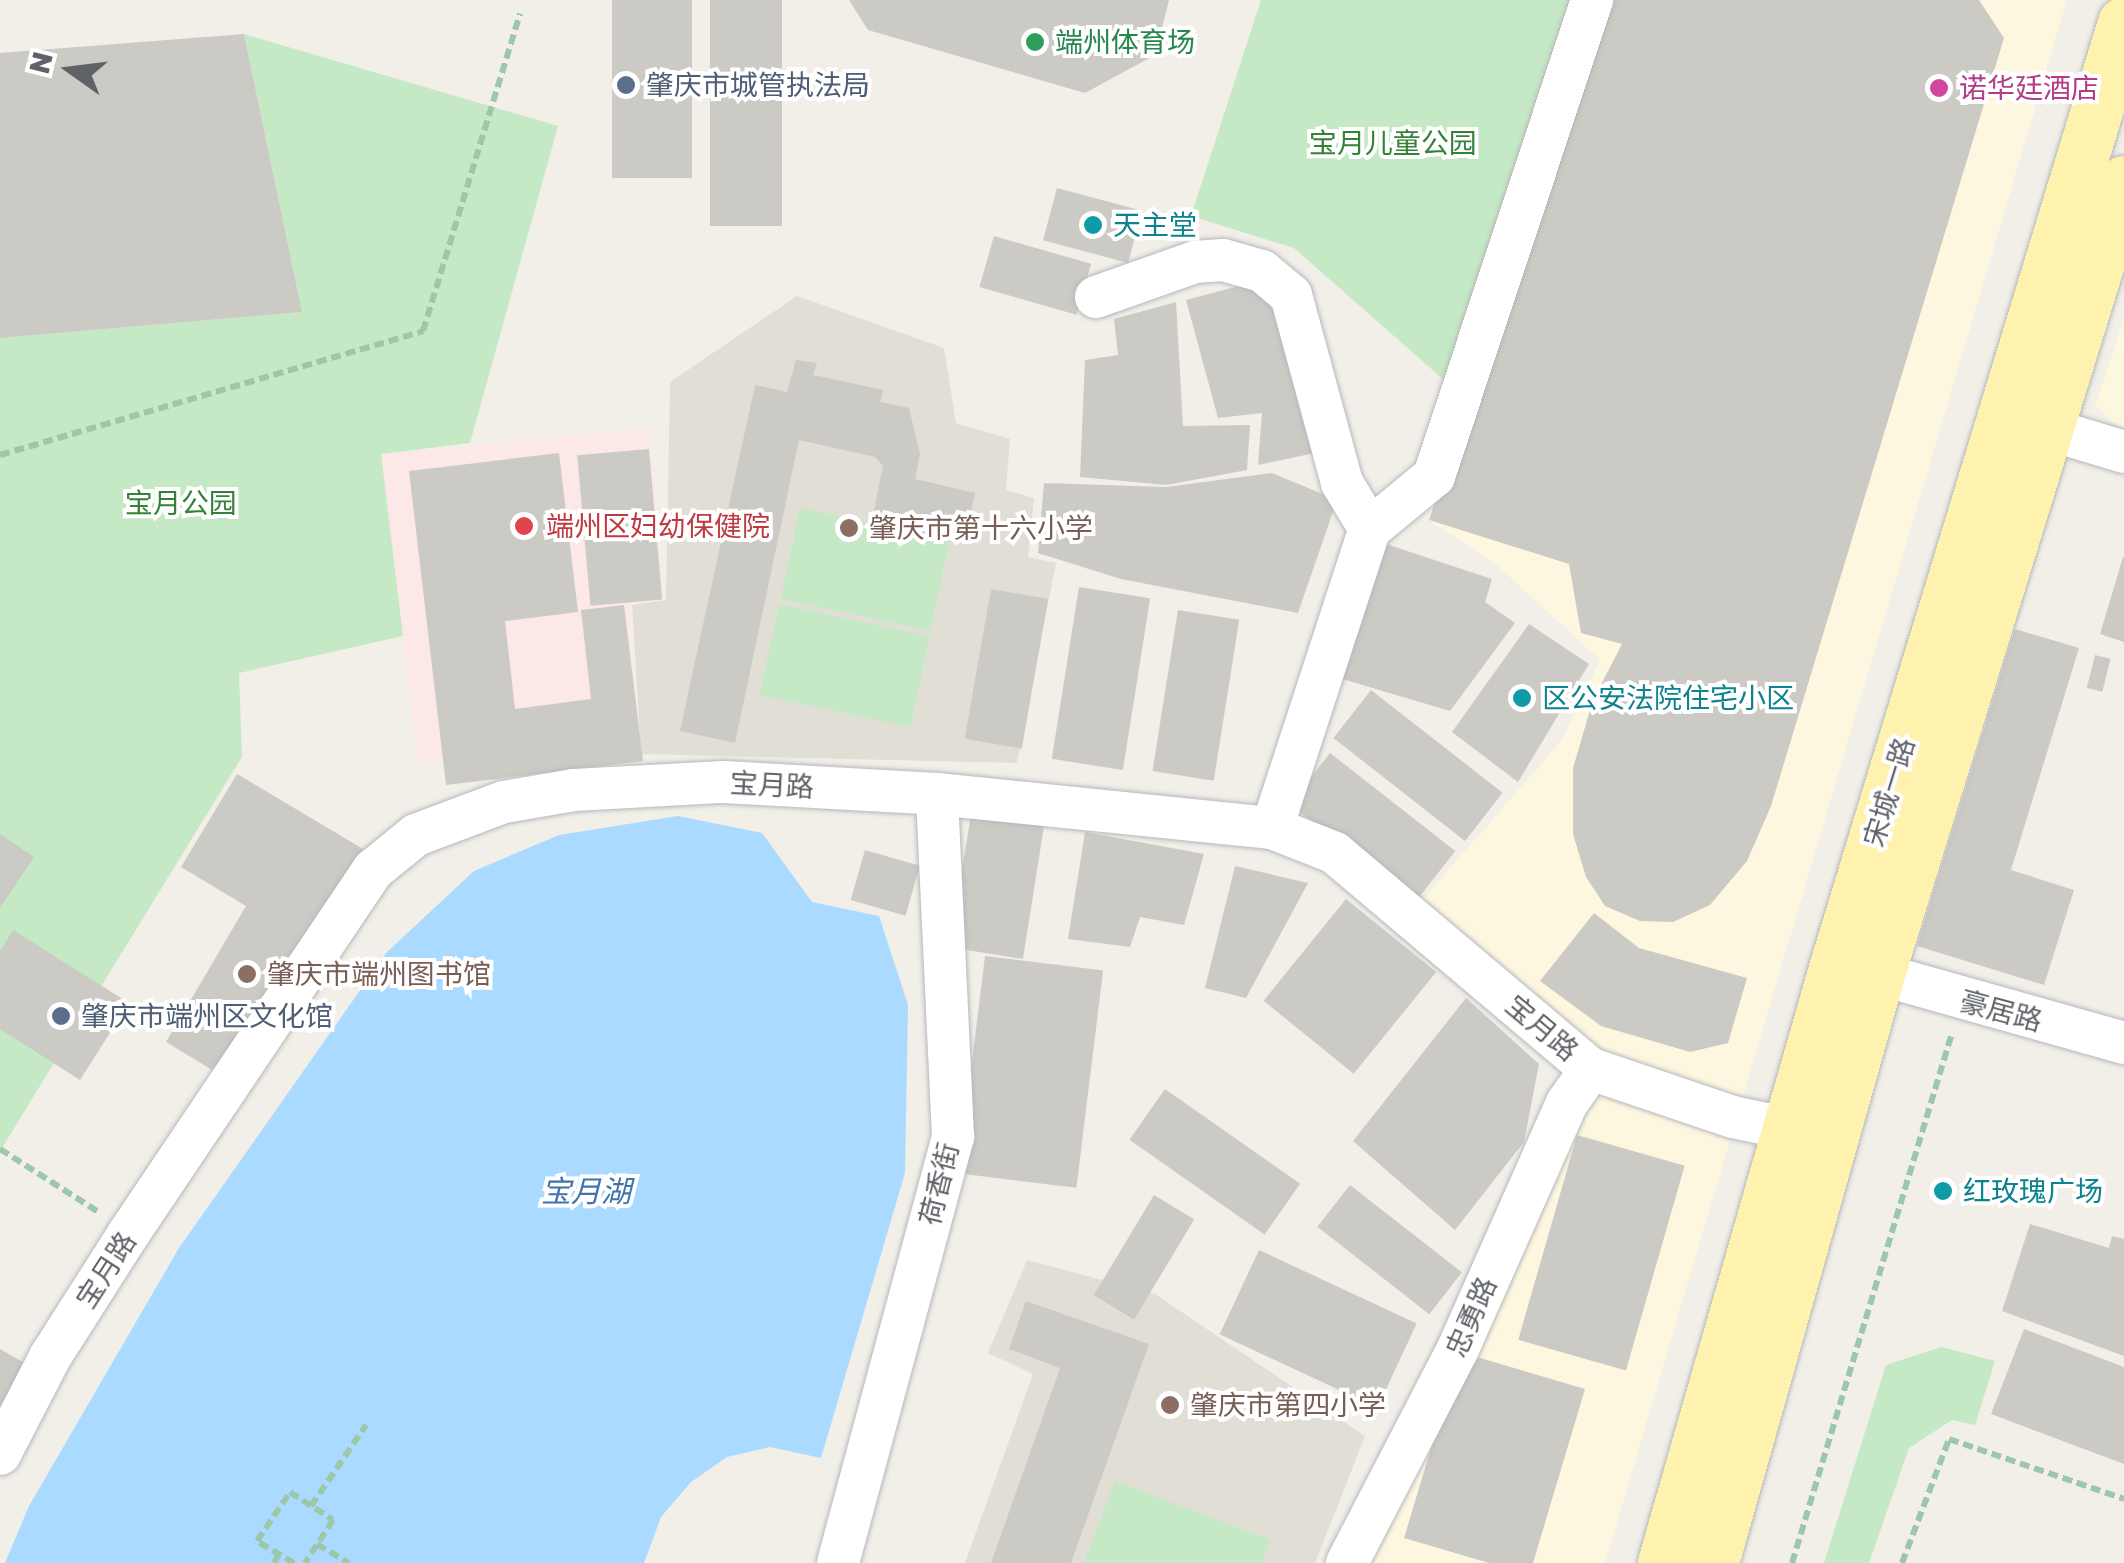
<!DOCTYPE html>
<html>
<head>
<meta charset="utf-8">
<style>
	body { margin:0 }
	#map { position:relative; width:2124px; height:1563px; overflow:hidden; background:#f1efe8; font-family:"Golos Text","Noto Sans SC",sans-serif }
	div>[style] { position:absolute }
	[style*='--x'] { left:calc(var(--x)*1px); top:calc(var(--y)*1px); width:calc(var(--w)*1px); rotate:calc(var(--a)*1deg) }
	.commercial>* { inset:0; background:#fef7e0 }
	.education>* { inset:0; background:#e1ded6 }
	.medical>* { inset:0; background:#fce8e6 }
	.green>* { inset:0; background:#c5e8c5; transform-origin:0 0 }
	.water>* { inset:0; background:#aadaff }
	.building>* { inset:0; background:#cccac5; transform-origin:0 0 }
	.path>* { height:6px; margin-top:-3px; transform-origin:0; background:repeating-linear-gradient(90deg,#9cc7a9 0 10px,transparent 0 15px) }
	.roads { filter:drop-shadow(0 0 2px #b5b8bc) drop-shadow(0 0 2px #b5b8bc) }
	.minor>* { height:42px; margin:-21px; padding:0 21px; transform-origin:21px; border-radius:21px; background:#fff }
	.major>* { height:52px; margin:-26px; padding:0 26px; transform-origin:26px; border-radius:26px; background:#fff2af }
	.dots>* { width:28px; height:28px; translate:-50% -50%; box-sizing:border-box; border:5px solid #fff; border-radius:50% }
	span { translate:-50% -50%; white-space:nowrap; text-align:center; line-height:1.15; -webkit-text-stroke:8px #fff; paint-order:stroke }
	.leisure-label { font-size:28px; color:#27864d }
	.left { translate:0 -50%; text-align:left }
	.service-label { font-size:28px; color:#4e5e75 }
	.hotel-label { font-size:28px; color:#b23c85 }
	.park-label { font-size:28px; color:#348238 }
	.culture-label { font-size:28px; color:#0d838f }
	.health-label { font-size:28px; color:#be3a42 }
	.education-label { font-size:28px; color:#785e54 }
	.street-label { font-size:28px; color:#5f6368 }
	.water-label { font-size:30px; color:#4174aa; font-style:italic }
	.north { position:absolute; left:20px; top:20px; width:100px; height:100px; -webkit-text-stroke:8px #fff; paint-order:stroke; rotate:284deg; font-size:28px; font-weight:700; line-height:40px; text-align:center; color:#5f6368 }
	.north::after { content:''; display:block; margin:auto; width:35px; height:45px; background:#5f6368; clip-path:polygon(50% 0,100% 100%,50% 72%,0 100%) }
</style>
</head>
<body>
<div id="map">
	<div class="commercial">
		<div style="clip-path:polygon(1592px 0,2067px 0,1605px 1563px,1346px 1563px,1590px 1069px,1409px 915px,1562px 740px,1600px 660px,1497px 565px,1429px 520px,1434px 476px)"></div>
		<div style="clip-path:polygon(2124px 318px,2124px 432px,2095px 406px)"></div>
	</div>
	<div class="education">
		<div style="clip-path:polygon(797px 296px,944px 348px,956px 423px,1010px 439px,1006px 490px,1034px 498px,1028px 557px,1056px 563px,1017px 763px,641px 754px,632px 605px,666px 600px,670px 382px)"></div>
		<div style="clip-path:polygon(1027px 1260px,1155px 1294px,1365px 1436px,1315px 1563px,965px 1563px,1033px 1374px,988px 1353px)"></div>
	</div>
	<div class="medical">
		<div style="clip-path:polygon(649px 428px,664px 599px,629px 605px,637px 738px,418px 764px,381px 454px)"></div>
	</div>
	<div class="green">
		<div style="clip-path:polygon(1261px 0,1592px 0,1461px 395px,1294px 248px,1191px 216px)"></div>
		<div style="clip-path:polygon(244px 34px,558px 126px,470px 443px,381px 454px,403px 636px,239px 673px,242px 757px,0 1151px,0 338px,302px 312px)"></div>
		<div style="left:800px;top:508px;width:153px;height:93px;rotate:12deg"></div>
		<div style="left:779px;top:604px;width:154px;height:93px;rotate:12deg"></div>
		<div style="clip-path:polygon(1941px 1347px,1995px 1361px,1975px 1425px,1952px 1420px,1909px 1448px,1869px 1563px,1824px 1563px,1886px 1365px)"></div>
		<div style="clip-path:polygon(1115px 1481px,1270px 1540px,1261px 1563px,1084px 1563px)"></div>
	</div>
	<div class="water">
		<div style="clip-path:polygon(678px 816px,762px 833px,812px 902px,879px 916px,908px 1005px,905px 1173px,821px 1458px,770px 1447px,727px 1457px,691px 1482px,661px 1517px,644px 1563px,5px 1563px,29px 1506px,179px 1248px,387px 952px,474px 871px,559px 835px)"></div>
	</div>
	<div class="building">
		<div style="left:612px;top:0;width:80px;height:178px"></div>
		<div style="left:710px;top:0;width:72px;height:226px"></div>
		<div style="clip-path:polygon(849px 0,1169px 0,1155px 55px,1085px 93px,868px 30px)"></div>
		<div style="clip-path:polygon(1598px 0,1979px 0,2004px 38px,1771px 806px,1747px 861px,1710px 905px,1673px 922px,1640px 921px,1605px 906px,1586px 877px,1573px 834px,1573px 768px,1593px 700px,1622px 644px,1581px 633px,1569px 564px,1429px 520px)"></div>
		<div style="clip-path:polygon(244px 34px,302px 312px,0 338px,0 53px)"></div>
		<div style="left:1057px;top:188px;width:88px;height:54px;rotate:15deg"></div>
		<div style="left:994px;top:236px;width:101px;height:53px;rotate:16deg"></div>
		<div style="clip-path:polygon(1243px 285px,1284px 295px,1324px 451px,1258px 465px,1262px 413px,1218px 418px,1186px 300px)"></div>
		<div style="clip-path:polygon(1176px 302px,1183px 426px,1250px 425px,1247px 470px,1166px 485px,1080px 477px,1085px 360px,1118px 355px,1114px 319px)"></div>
		<div style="clip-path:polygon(796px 360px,817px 363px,813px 375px,883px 390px,880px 402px,909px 408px,920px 454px,915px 479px,975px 493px,964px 544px,871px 525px,883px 466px,875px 457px,799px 440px,735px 743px,680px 731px,755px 385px,787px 392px)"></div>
		<div style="left:649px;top:449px;width:151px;height:72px;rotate:85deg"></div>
		<div style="clip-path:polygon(559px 453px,578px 612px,505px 621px,515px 709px,591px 699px,581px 610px,624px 605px,643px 761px,446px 785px,409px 471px)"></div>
		<div style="clip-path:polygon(1272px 473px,1337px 500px,1298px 613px,1121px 579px,1038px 553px,1044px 483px,1166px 487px)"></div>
		<div style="clip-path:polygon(1374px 540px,1492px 579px,1485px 602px,1515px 623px,1450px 711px,1339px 678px)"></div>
		<div style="clip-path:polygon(2123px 557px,2124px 557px,2124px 642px,2100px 634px)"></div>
		<div style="left:1079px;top:587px;width:72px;height:174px;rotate:9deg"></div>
		<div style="left:991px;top:589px;width:58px;height:152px;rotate:10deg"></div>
		<div style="left:1178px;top:610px;width:62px;height:163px;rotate:9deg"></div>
		<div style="clip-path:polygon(1529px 624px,1589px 664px,1518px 782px,1452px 732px)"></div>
		<div style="clip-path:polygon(2015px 629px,2079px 648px,2011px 870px,2074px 890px,2044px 985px,1917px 946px)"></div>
		<div style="left:2095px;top:655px;width:16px;height:34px;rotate:14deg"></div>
		<div style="left:1371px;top:690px;width:167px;height:61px;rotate:38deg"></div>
		<div style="left:1330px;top:753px;width:159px;height:65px;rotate:38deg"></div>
		<div style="clip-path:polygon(237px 774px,363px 849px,227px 1079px,166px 1042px,246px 906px,181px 867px)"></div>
		<div style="left:971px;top:814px;width:74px;height:135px;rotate:9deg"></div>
		<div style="clip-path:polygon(1085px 832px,1204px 854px,1184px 925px,1140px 917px,1130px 947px,1068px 939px)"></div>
		<div style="clip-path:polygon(0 834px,34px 857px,0 908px)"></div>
		<div style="left:865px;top:850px;width:57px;height:52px;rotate:16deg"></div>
		<div style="clip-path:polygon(1235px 866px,1308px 883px,1246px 998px,1205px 988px)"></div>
		<div style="left:1346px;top:899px;width:116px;height:131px;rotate:39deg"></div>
		<div style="clip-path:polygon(1594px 913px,1639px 948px,1747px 978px,1728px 1043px,1690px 1052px,1601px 1026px,1540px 981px)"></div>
		<div style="clip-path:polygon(13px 930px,129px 1003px,80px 1080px,0 1029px,0 951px)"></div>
		<div style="left:985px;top:956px;width:119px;height:219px;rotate:7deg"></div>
		<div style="clip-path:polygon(1466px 998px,1539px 1064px,1524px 1142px,1455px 1230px,1353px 1141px)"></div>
		<div style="left:1165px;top:1089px;width:165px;height:62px;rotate:35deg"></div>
		<div style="left:1577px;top:1135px;width:112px;height:213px;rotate:16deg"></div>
		<div style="left:1350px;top:1185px;width:142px;height:53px;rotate:38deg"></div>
		<div style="left:1154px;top:1195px;width:47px;height:117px;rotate:31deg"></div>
		<div style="clip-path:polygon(2030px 1224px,2109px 1248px,2112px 1236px,2124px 1239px,2124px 1356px,2002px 1311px)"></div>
		<div style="left:1259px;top:1250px;width:174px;height:93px;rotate:25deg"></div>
		<div style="clip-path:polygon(1026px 1301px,1149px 1344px,1071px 1563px,991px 1563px,1060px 1368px,1009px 1349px)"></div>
		<div style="clip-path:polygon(2024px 1329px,2124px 1367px,2124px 1464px,1991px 1414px)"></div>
		<div style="clip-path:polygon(0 1349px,30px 1366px,0 1419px)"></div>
		<div style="clip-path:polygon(1460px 1352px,1585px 1389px,1533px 1563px,1489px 1563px,1404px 1538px)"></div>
	</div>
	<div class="path">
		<div style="--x:0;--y:455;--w:441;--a:-16.3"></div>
		<div style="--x:423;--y:331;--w:332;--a:-73"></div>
		<div style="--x:0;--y:1149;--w:119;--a:32.6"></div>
		<div style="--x:311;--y:1506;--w:98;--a:-55.8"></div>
		<div style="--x:317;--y:1544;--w:37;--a:31"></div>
		<div style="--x:274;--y:1563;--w:10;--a:-61"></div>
		<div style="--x:294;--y:1563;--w:43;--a:-149.3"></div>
		<div style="--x:257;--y:1541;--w:59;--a:-56"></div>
		<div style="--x:290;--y:1492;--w:51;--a:33.1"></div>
		<div style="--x:333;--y:1520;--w:51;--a:123.1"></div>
		<div style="--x:1792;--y:1563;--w:554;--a:-73.2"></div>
		<div style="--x:1902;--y:1563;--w:133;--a:-69.2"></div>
		<div style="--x:1949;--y:1439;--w:185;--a:18.9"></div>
	</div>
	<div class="roads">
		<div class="minor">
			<div style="--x:1096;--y:297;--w:105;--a:-19.5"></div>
			<div style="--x:1195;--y:262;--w:28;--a:-4"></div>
			<div style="--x:1223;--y:260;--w:41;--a:15.8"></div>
			<div style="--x:1262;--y:271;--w:38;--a:40"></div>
			<div style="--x:1291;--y:295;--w:195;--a:74.8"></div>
			<div style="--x:1342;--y:483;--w:54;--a:58.7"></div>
			<div style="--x:2048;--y:429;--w:79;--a:16.8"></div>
			<div style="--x:1272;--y:828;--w:315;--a:-71.9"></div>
			<div style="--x:1370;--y:529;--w:83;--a:-39.6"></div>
			<div style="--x:1434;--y:476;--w:502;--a:-71.64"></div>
			<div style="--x:1879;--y:974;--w:255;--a:15.7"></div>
			<div style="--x:0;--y:1454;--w:109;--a:-62.7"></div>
			<div style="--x:50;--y:1357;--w:147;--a:-57.5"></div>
			<div style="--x:129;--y:1233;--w:437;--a:-56.1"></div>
			<div style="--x:373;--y:870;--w:55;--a:-39.1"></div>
			<div style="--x:416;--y:835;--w:94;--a:-20.6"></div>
			<div style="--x:504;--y:802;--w:71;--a:-9.7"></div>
			<div style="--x:574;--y:790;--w:150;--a:-3.1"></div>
			<div style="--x:724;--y:782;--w:213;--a:3.2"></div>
			<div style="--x:937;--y:794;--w:337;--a:5.8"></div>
			<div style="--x:1272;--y:828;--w:68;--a:21.6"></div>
			<div style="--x:1335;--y:853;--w:335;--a:40.2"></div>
			<div style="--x:1591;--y:1069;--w:150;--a:18.7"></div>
			<div style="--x:1733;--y:1117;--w:58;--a:11.9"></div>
			<div style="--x:838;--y:1563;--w:442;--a:-74.9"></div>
			<div style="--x:953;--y:1136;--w:342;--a:-92.7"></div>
			<div style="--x:1347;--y:1563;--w:239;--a:-62.6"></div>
			<div style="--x:1457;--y:1351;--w:271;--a:-66.1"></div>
			<div style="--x:1567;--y:1103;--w:42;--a:-54.8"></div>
		</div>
		<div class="major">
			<div style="--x:1664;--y:1563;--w:618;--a:-73.94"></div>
			<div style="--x:1835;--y:969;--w:989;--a:-73.01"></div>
			<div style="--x:1713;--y:1563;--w:612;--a:-74.26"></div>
			<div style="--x:1879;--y:974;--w:829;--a:-72.81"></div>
		</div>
	</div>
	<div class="dots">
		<div style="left:1035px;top:42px;background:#2e9e5b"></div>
		<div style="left:626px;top:85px;background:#5c6f8a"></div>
		<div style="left:1939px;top:88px;background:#d1479c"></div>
		<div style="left:1093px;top:225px;background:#0f9aa8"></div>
		<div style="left:524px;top:526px;background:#e0444e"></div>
		<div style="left:849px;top:528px;background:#8d6e63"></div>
		<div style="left:1522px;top:698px;background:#0f9aa8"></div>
		<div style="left:247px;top:974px;background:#8d6e63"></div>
		<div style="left:61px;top:1016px;background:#5c6f8a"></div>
		<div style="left:1943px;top:1191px;background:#0f9aa8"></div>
		<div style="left:1170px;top:1405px;background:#8d6e63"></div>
	</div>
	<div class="leisure-label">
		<span class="left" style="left:1055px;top:42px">端州体育场</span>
	</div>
	<div class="service-label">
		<span class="left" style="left:646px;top:85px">肇庆市城管执法局</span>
		<span class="left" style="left:81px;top:1016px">肇庆市端州区文化馆</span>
	</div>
	<div class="hotel-label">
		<span class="left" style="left:1959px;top:88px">诺华廷酒店</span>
	</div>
	<div class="park-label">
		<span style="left:1393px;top:143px">宝月儿童公园</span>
		<span style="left:181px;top:503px">宝月公园</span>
	</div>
	<div class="culture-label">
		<span class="left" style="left:1113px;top:225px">天主堂</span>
		<span class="left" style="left:1542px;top:698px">区公安法院住宅小区</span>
		<span class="left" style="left:1963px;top:1191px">红玫瑰广场</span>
	</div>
	<div class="health-label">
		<span class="left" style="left:546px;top:526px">端州区妇幼保健院</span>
	</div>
	<div class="education-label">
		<span class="left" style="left:869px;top:528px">肇庆市第十六小学</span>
		<span class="left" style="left:267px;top:974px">肇庆市端州图书馆</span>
		<span class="left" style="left:1190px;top:1405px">肇庆市第四小学</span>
	</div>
	<div class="street-label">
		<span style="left:772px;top:785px;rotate:3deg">宝月路</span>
		<span style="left:1889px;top:792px;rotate:-73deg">宋城一路</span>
		<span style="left:2001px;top:1011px;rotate:15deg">豪居路</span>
		<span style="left:1542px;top:1028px;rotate:40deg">宝月路</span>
		<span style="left:939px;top:1184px;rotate:-76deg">荷香街</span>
		<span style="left:106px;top:1270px;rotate:-57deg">宝月路</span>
		<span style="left:1471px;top:1317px;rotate:-66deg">忠勇路</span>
	</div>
	<div class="water-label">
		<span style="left:586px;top:1191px">宝月湖</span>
	</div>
	<div class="north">N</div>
</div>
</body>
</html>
